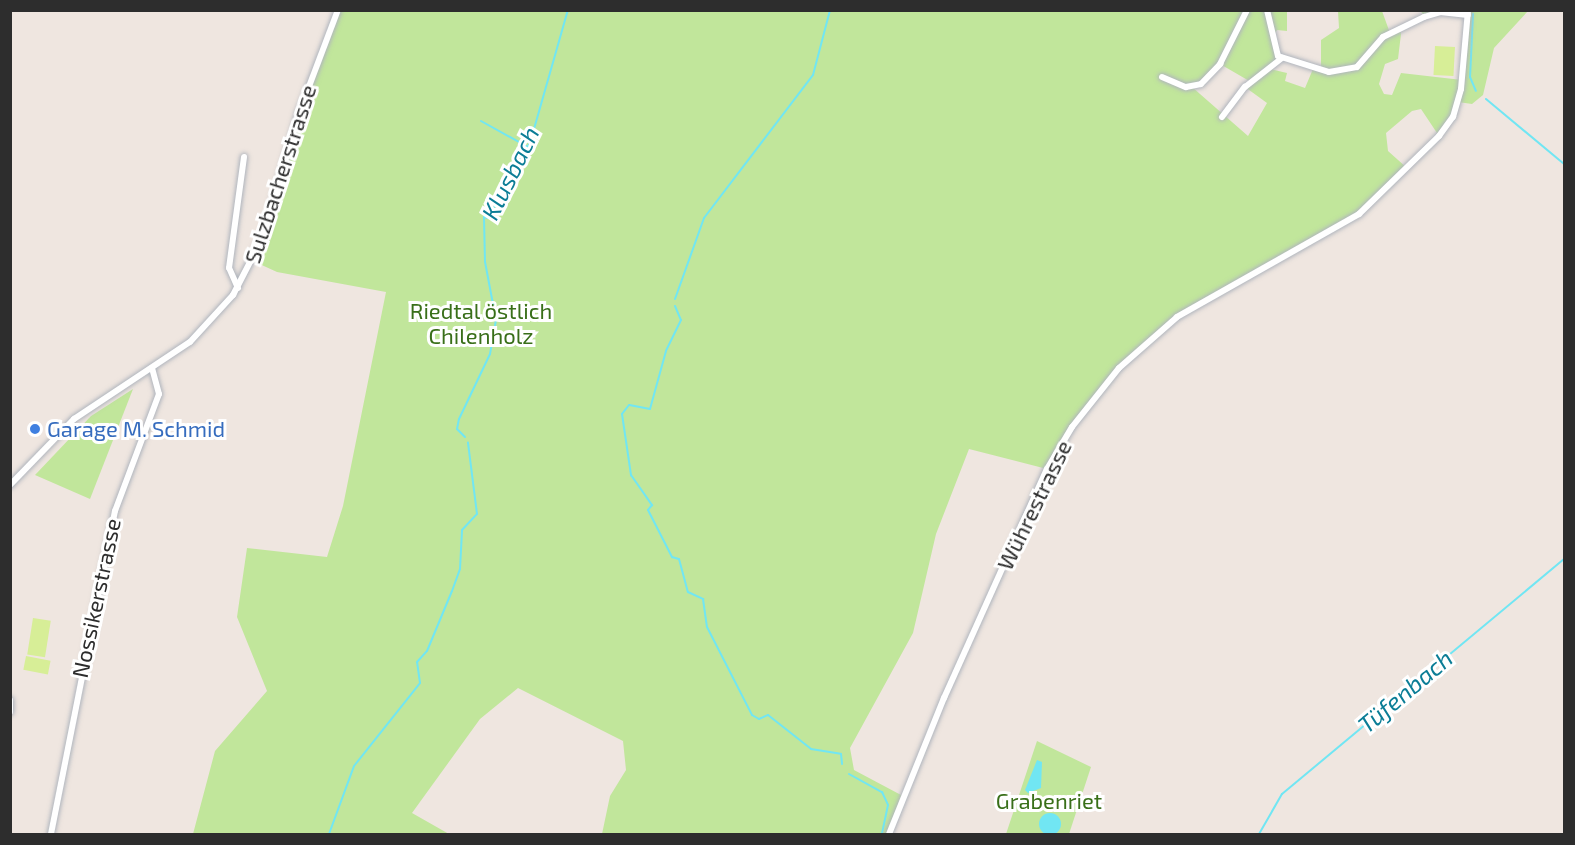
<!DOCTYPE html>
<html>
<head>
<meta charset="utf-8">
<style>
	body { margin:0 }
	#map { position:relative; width:1575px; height:845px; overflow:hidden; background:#efe6e0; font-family:"Exo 2",sans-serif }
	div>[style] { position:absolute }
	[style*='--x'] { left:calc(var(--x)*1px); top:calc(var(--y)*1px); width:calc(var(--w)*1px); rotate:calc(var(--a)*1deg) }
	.green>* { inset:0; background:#c1e69b }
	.pitch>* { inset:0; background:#d7ee97; transform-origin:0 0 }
	.water>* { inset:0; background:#71e6f3 }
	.round { border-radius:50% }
	.stream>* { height:2px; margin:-1px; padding:0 1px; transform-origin:1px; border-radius:1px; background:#71e6f3 }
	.roads { filter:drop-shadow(0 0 2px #b0b5bd) drop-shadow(0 0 2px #b0b5bd) }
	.minor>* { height:6px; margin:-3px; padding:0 3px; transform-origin:3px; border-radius:3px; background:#fff }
	.dots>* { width:16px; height:16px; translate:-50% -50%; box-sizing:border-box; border:3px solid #fff; border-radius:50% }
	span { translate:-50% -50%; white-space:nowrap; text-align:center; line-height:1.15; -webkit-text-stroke:6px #fff; paint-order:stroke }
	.street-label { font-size:22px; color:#2d2d2d }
	.park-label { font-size:22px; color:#396f19 }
	.shop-label { font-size:22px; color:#366cbe }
	.left { translate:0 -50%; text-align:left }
	.water-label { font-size:24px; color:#0b7d96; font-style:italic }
	.frame { position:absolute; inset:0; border:12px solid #2d2d2d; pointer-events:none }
</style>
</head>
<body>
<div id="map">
	<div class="green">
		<div style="clip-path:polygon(evenodd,338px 11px,1287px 11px,1287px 31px,1277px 30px,1271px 40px,1282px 58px,1270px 69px,1287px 73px,1285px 81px,1305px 88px,1313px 69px,1321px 70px,1321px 40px,1339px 28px,1338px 11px,1382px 11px,1390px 33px,1400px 30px,1401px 34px,1398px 59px,1385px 64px,1379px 84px,1384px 94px,1392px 95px,1401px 73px,1462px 80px,1468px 16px,1450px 12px,1424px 17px,1421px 11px,1528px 11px,1494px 48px,1483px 95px,1472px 104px,1458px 102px,1439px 136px,1421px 109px,1412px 111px,1386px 133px,1388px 151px,1407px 168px,1359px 214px,1199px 301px,1156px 334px,1092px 398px,1047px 469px,969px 449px,936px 534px,913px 633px,850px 748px,854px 770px,901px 795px,889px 834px,602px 834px,610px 796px,626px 770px,623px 741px,518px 688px,480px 719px,412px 813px,449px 834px,193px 834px,215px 751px,267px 691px,237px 617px,247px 548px,327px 557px,343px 506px,386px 292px,277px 272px,253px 261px,299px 113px,338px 11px,1220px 64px,1251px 82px,1245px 87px,1267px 103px,1248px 136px,1192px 87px,1220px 64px)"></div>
		<div style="clip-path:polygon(133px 389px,90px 499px,35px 475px,91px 416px)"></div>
		<div style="clip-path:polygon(1037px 741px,1091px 767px,1069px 834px,1006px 834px)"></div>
	</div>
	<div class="pitch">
		<div style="left:1435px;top:46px;width:20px;height:29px;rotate:3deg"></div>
		<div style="left:33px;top:618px;width:18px;height:37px;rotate:9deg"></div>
		<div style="left:26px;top:656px;width:25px;height:14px;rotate:11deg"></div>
	</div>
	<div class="water">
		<div style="clip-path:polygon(1037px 760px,1042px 762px,1041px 788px,1028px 793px,1025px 790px)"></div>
		<div class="round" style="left:1039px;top:813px;width:22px;height:22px"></div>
	</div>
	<div class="stream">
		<div style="--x:1473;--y:14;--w:63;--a:92.7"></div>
		<div style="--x:1470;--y:77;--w:15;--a:67"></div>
		<div style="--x:1486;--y:99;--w:102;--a:39.8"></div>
		<div style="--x:481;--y:121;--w:54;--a:29"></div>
		<div style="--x:675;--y:299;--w:86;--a:-70.3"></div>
		<div style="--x:704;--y:218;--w:180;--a:-52.7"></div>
		<div style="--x:813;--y:75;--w:67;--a:-75.3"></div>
		<div style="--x:675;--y:306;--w:15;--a:67"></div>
		<div style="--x:681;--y:320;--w:34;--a:116"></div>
		<div style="--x:666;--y:351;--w:60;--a:105.4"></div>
		<div style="--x:650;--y:409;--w:21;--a:-169"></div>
		<div style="--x:629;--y:405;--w:11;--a:128"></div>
		<div style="--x:622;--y:414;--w:62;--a:81.6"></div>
		<div style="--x:631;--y:475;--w:37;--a:55"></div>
		<div style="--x:652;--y:505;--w:6;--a:129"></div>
		<div style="--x:648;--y:510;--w:53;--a:62.9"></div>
		<div style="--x:672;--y:557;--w:7;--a:16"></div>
		<div style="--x:679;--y:559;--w:34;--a:75"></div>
		<div style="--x:688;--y:592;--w:17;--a:25"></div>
		<div style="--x:703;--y:599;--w:28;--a:82"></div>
		<div style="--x:707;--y:627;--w:99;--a:62.9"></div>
		<div style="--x:752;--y:715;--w:8;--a:30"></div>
		<div style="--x:759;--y:719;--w:10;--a:-24"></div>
		<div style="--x:768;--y:715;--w:55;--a:38.3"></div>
		<div style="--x:811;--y:749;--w:30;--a:9"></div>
		<div style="--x:841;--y:754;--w:10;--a:84"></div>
		<div style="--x:465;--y:437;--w:11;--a:-135"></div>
		<div style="--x:457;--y:429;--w:10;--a:-79"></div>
		<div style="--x:459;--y:419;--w:72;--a:-64.5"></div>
		<div style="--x:490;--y:354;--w:35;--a:-80"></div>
		<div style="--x:496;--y:320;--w:59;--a:-100.7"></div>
		<div style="--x:485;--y:262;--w:45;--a:-91.3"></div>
		<div style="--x:484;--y:217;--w:4;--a:14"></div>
		<div style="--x:488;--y:218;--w:86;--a:-60.8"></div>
		<div style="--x:530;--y:143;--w:138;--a:-74.1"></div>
		<div style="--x:849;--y:774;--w:38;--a:29"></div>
		<div style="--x:882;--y:792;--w:14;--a:65"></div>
		<div style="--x:888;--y:805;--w:30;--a:102"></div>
		<div style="--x:329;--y:834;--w:72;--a:-69.8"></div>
		<div style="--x:354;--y:766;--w:106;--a:-51.5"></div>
		<div style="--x:420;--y:683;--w:21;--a:-98"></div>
		<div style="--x:417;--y:662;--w:15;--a:-48"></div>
		<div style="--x:427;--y:651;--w:65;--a:-67.4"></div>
		<div style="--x:452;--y:591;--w:23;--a:-70"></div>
		<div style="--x:460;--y:569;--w:39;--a:-87"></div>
		<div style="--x:462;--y:530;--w:22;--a:-47"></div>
		<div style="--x:477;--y:514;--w:72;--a:-97.2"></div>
		<div style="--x:1259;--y:834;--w:46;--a:-60.1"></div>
		<div style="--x:1282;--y:794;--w:367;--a:-39.8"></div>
	</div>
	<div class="roads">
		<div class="minor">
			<div style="--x:1267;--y:10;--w:47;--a:76.6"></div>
			<div style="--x:1278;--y:56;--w:53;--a:17.4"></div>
			<div style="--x:1329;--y:72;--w:28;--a:-10"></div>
			<div style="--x:1357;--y:67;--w:40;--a:-49"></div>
			<div style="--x:1383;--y:37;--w:46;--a:-26"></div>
			<div style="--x:1424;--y:17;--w:17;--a:-17"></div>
			<div style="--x:1440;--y:12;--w:28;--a:6"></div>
			<div style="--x:1162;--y:77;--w:26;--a:23"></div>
			<div style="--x:1186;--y:87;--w:15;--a:-11"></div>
			<div style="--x:1201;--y:84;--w:28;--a:-46"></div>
			<div style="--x:1220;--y:64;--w:60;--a:-63.4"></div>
			<div style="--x:1222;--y:117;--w:38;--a:-53"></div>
			<div style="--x:1245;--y:87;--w:47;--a:-38.1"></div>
			<div style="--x:238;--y:288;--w:22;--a:-114"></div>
			<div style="--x:229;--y:268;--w:112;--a:-82.3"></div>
			<div style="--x:10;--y:485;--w:92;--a:-45.9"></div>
			<div style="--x:74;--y:419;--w:139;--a:-33.6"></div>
			<div style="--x:190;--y:342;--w:64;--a:-47.5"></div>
			<div style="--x:233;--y:295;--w:68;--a:-62.7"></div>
			<div style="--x:264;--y:235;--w:127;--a:-74"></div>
			<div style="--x:299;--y:113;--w:110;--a:-69.3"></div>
			<div style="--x:10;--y:700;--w:12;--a:90"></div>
			<div style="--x:51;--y:834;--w:329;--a:-78.8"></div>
			<div style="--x:115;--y:511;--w:125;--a:-69.4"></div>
			<div style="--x:159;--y:394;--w:27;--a:-105"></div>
			<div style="--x:889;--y:834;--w:147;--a:-68"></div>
			<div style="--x:944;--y:698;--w:251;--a:-65.8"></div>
			<div style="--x:1047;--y:469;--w:49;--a:-59.2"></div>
			<div style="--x:1072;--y:427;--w:75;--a:-51.5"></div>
			<div style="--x:1119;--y:368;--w:77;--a:-41.3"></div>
			<div style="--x:1177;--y:317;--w:209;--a:-29.5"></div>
			<div style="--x:1359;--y:214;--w:112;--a:-44.3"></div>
			<div style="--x:1439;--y:136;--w:24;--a:-54"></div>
			<div style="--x:1453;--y:117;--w:29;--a:-74"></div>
			<div style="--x:1461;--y:89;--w:79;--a:-84.9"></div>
		</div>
	</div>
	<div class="dots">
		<div style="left:35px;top:429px;background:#3f7fe0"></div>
	</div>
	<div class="street-label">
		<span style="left:280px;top:174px;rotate:-72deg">Sulzbacherstrasse</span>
		<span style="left:1034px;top:505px;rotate:-64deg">Wührestrasse</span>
		<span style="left:96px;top:598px;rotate:-78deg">Nossikerstrasse</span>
	</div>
	<div class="park-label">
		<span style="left:481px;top:323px">Riedtal östlich<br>Chilenholz</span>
		<span style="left:1049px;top:801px">Grabenriet</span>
	</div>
	<div class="shop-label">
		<span class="left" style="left:47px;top:429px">Garage M. Schmid</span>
	</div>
	<div class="water-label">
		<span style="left:510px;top:173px;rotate:-64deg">Klusbach</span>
		<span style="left:1405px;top:691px;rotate:-40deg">Tüfenbach</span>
	</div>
	<div class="frame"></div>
</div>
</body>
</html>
